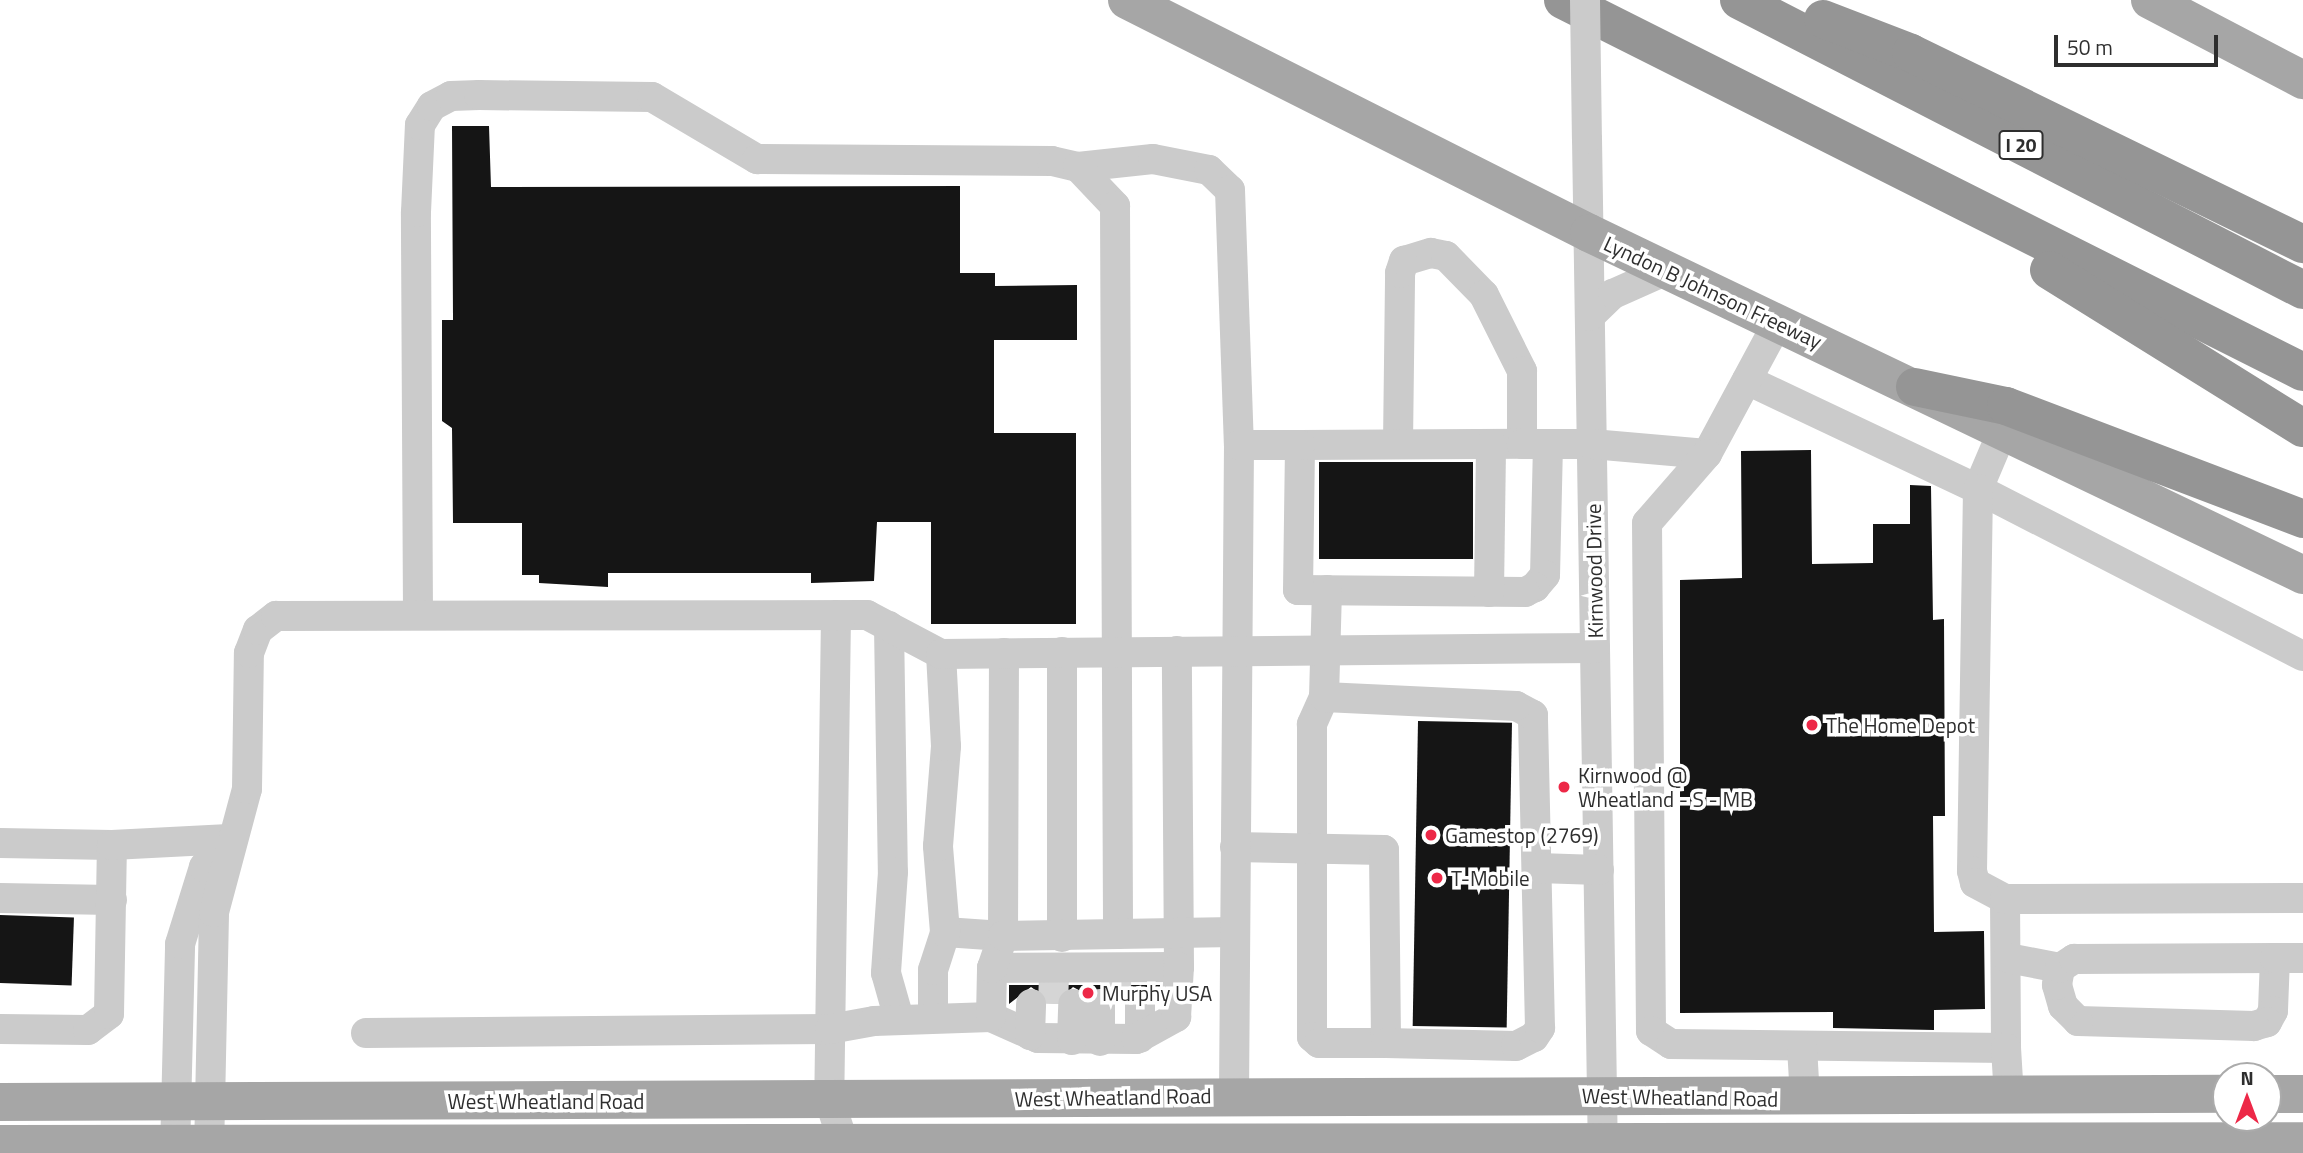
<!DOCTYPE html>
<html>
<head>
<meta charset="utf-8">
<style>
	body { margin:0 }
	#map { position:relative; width:2303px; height:1153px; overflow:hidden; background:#fff; font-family:"Titillium Web",sans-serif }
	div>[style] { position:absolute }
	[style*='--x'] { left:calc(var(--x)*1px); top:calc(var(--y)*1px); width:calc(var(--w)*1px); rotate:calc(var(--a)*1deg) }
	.building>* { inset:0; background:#151515; transform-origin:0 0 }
	.minor-tunnel>* { height:30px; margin-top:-15px; transform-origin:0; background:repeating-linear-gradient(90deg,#d5d5d5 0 30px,transparent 0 45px) }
	.minor>* { height:30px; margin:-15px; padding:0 15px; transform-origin:15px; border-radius:15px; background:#cbcbcb }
	.major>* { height:38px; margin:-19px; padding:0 19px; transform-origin:19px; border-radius:19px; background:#a6a6a6 }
	.highway>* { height:38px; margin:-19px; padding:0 19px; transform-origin:19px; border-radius:19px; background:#959595 }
	.minor-bridge>* { height:30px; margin:-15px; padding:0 15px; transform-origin:15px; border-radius:15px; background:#cbcbcb }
	.dots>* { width:19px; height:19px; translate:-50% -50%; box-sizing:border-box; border:4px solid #fff; border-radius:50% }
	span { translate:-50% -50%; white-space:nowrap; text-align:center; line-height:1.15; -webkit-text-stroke:7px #fff; paint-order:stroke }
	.shield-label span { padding:2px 5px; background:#fff; border:2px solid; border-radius:5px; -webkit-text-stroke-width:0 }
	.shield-label { font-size:19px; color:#2e2e2e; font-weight:700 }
	.street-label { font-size:21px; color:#2e2e2e }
	.poi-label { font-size:21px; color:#2e2e2e }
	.left { translate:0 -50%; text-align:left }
	.north { position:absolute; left:2212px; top:1062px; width:70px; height:70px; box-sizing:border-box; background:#fff; border:2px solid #ababab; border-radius:50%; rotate:0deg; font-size:19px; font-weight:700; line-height:28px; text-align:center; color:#2e2e2e }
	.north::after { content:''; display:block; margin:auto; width:24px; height:32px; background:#ed2847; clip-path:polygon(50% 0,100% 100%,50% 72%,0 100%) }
	.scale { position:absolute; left:2054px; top:35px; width:164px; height:32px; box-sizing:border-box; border:4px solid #2e2e2e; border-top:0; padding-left:9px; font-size:21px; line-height:24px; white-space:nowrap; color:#2e2e2e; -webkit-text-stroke:5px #fff; paint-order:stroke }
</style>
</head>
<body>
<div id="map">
	<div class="building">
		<div style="clip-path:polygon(452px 126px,489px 126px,491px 187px,960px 186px,960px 273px,995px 273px,995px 286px,1077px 285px,1077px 340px,994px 340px,994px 433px,1076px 433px,1076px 624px,931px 624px,931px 522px,877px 522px,874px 581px,811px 583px,811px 573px,608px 573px,608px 587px,539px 583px,539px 575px,522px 575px,522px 523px,453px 523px,452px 428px,442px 421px,442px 320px,453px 320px)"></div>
		<div style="clip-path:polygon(1811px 450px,1812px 564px,1873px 563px,1873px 524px,1910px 524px,1910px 485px,1931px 486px,1933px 620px,1944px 619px,1945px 816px,1933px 816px,1934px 932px,1984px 931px,1985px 1009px,1934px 1010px,1934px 1030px,1833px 1028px,1833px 1012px,1680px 1013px,1680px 580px,1742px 578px,1741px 451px)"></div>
		<div style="left:1319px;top:462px;width:154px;height:97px"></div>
		<div style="left:1418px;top:721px;width:94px;height:305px;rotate:1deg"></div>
		<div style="left:0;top:915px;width:74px;height:68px;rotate:2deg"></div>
		<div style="clip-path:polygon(1009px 985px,1160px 985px,1159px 1004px,1141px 987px,1131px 989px,1123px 1004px,1108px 989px,1086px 994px,1073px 987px,1055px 1004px,1031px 987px,1009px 1004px)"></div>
	</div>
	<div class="minor-tunnel">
		<div style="--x:1116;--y:981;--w:23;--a:88"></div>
		<div style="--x:1053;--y:1004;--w:23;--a:-88"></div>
	</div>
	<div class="minor">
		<div style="--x:1587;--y:139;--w:1014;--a:89.1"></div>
		<div style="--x:1078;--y:167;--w:75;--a:-6.1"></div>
		<div style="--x:1153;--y:159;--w:57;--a:11.1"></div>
		<div style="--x:1209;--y:170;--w:29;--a:44"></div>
		<div style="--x:1230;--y:190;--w:255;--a:88"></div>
		<div style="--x:1590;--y:316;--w:32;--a:-44"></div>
		<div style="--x:1613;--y:294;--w:59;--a:-24"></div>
		<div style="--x:1747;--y:380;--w:255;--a:25.3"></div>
		<div style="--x:1978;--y:489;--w:365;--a:27.2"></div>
		<div style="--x:2003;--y:430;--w:64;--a:113"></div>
		<div style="--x:1978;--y:489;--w:382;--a:90.9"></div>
		<div style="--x:1972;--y:871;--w:12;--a:76"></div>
		<div style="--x:1975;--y:883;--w:34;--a:28"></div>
		<div style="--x:2005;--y:899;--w:149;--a:89.6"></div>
		<div style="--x:1398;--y:444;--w:171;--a:-89.3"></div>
		<div style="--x:1400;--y:273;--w:13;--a:-72"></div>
		<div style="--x:1404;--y:261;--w:28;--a:-17"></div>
		<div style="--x:1431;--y:253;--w:15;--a:11"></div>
		<div style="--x:1446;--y:256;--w:54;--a:45.7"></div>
		<div style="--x:1484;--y:295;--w:85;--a:63.4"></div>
		<div style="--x:1522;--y:371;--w:73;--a:90"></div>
		<div style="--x:1548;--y:444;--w:131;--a:91.3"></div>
		<div style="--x:1545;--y:575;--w:16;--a:130"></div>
		<div style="--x:1535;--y:587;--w:11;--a:153"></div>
		<div style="--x:1525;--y:592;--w:227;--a:-179.5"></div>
		<div style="--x:1298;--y:590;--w:145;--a:-89.2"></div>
		<div style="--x:1300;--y:445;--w:222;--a:-0.3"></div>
		<div style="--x:1522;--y:444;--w:70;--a:0"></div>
		<div style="--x:1592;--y:444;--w:115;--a:5"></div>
		<div style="--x:1707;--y:454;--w:150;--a:-61.7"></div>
		<div style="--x:1707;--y:454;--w:91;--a:131"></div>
		<div style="--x:1647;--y:523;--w:508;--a:89.55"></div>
		<div style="--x:1651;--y:1031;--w:24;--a:33"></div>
		<div style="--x:1671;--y:1044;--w:335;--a:0.7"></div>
		<div style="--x:2006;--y:1048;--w:49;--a:86.5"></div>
		<div style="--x:1327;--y:590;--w:107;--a:91.6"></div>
		<div style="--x:1324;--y:697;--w:30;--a:114"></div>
		<div style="--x:1312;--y:724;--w:313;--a:90"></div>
		<div style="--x:1312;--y:1037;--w:9;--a:41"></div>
		<div style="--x:1319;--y:1043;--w:67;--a:0"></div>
		<div style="--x:1489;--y:592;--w:148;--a:-89.2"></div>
		<div style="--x:418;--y:615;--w:403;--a:-90.3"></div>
		<div style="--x:416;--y:212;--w:87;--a:-87.4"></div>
		<div style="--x:420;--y:125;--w:22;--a:-58"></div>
		<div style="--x:432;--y:106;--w:21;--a:-28"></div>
		<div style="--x:451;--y:96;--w:28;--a:-2"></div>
		<div style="--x:479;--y:95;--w:173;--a:0.7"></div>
		<div style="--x:652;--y:97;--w:122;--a:30.6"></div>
		<div style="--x:757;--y:159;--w:295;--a:0.4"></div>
		<div style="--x:1052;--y:161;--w:27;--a:13"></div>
		<div style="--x:1078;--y:167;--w:54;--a:46.5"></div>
		<div style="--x:1115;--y:206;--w:728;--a:89.76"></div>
		<div style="--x:836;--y:615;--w:484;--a:90.8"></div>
		<div style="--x:829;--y:1099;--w:57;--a:71.6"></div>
		<div style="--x:889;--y:626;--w:246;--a:89.1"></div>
		<div style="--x:893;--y:872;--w:101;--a:94"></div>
		<div style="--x:886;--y:973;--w:48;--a:74.2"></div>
		<div style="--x:0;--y:843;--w:112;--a:1"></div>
		<div style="--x:1235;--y:847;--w:149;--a:1.2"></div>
		<div style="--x:1384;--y:850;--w:193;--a:89.4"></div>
		<div style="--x:1386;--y:1043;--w:130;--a:1.3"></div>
		<div style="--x:1516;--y:1046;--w:20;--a:-27"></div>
		<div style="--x:1534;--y:1037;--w:11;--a:-56"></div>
		<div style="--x:1540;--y:1028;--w:313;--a:-91.3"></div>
		<div style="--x:1533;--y:715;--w:19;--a:-152"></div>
		<div style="--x:1516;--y:706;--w:192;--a:-177.3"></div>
		<div style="--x:1538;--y:868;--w:61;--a:1.9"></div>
		<div style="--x:0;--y:898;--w:112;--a:1"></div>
		<div style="--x:2005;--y:899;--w:298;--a:-0.2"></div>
		<div style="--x:945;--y:932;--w:58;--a:3.9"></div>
		<div style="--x:1003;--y:936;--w:283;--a:-89.8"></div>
		<div style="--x:1062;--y:937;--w:285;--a:-90"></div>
		<div style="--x:2008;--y:958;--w:53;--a:10.9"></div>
		<div style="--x:2275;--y:958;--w:53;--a:92.2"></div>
		<div style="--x:2273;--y:1011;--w:13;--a:119"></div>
		<div style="--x:2267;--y:1022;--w:14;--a:163"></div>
		<div style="--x:2254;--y:1026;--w:176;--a:-178.4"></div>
		<div style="--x:2078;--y:1021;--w:21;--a:-135"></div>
		<div style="--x:2063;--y:1006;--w:22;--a:-106"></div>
		<div style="--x:2057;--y:985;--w:17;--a:-80"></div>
		<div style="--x:2060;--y:968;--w:17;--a:-33"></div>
		<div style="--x:2074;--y:959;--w:201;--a:-0.3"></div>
		<div style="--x:2275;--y:958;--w:28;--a:0"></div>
		<div style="--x:992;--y:968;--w:187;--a:-0.3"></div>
		<div style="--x:1179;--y:967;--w:316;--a:-90.4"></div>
		<div style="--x:1140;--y:1004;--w:34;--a:90"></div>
		<div style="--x:933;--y:1017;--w:47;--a:-90"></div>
		<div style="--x:933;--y:970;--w:40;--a:-72"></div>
		<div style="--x:945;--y:932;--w:86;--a:-94.7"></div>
		<div style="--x:938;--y:846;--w:100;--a:-85.4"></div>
		<div style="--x:946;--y:746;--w:92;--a:-93.1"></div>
		<div style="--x:991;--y:1017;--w:51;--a:24.1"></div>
		<div style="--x:1038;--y:1038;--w:98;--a:0.6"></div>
		<div style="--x:1136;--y:1039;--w:46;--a:-28.8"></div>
		<div style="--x:1176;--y:1017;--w:50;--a:-86.6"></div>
		<div style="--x:0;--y:1029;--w:88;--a:0.7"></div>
		<div style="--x:88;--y:1030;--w:26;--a:-37"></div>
		<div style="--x:109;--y:1014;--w:169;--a:-89"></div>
		<div style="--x:112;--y:845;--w:117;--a:-2.9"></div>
		<div style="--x:366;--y:1033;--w:464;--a:-0.5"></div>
		<div style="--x:830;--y:1029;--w:45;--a:-10.3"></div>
		<div style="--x:874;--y:1021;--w:117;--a:-2"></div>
		<div style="--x:991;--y:1017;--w:49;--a:-88.8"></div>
		<div style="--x:992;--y:968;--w:34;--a:-71"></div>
		<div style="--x:1003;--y:936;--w:231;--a:-1"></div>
		<div style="--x:1030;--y:1035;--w:31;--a:-88"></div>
		<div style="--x:1072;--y:1040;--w:36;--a:-88"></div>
		<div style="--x:1100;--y:1041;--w:37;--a:-90"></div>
		<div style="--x:1802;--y:1047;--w:51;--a:86.6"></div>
		<div style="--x:1234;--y:1095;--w:650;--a:-89.56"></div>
		<div style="--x:1239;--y:445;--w:61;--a:0"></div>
		<div style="--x:175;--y:1153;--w:209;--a:-88.6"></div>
		<div style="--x:180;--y:944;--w:81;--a:-72.7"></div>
		<div style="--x:204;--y:867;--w:38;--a:-48"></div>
		<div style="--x:209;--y:1153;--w:241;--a:-88.8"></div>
		<div style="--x:214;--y:912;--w:127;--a:-75"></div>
		<div style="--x:247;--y:789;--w:136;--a:-89.2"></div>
		<div style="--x:249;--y:653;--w:25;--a:-69"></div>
		<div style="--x:258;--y:630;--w:23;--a:-38"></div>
		<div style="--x:276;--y:616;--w:591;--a:-0.1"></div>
		<div style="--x:867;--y:615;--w:84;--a:27.8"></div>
		<div style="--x:941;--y:654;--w:654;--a:-0.53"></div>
	</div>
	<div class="major">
		<div style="--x:1127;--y:0;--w:517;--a:26.76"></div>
		<div style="--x:1589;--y:233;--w:792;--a:25.59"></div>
		<div style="--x:2150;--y:0;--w:173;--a:27.6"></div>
		<div style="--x:2268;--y:1094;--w:35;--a:0"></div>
		<div style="--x:0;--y:1102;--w:2226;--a:-0.21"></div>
		<div style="--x:0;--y:1144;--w:2303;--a:-0.07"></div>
	</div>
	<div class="highway">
		<div style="--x:1563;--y:0;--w:828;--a:26.69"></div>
		<div style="--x:1739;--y:0;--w:634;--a:27.21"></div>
		<div style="--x:1823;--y:19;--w:94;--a:21.1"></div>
		<div style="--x:1911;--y:53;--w:436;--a:26"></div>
		<div style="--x:2049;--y:270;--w:299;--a:31.9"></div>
		<div style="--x:1915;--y:387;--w:93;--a:11.8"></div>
		<div style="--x:2006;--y:406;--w:318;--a:20.8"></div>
	</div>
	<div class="minor-bridge">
		<div style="--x:1585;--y:0;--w:139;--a:89.2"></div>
	</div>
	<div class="dots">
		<div style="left:1812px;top:725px;background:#ed2847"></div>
		<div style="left:1564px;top:787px;background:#ed2847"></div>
		<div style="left:1431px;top:835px;background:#ed2847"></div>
		<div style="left:1437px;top:878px;background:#ed2847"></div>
		<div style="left:1088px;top:993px;background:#ed2847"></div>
	</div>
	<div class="shield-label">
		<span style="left:2021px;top:145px">I 20</span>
	</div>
	<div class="street-label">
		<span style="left:1713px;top:292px;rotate:25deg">Lyndon B Johnson Freeway</span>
		<span style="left:1594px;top:571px;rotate:-91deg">Kirnwood Drive</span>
		<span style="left:1113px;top:1097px;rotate:-1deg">West Wheatland Road</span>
		<span style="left:1680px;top:1097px;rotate:1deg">West Wheatland Road</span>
		<span style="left:546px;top:1101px">West Wheatland Road</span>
	</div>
	<div class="poi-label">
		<span class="left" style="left:1826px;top:725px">The Home Depot</span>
		<span class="left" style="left:1578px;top:787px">Kirnwood @<br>Wheatland - S - MB</span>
		<span class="left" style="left:1445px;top:835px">Gamestop (2769)</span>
		<span class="left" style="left:1451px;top:878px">T-Mobile</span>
		<span class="left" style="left:1102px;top:993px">Murphy USA</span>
	</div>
	<div class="north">N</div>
	<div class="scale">50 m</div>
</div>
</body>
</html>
